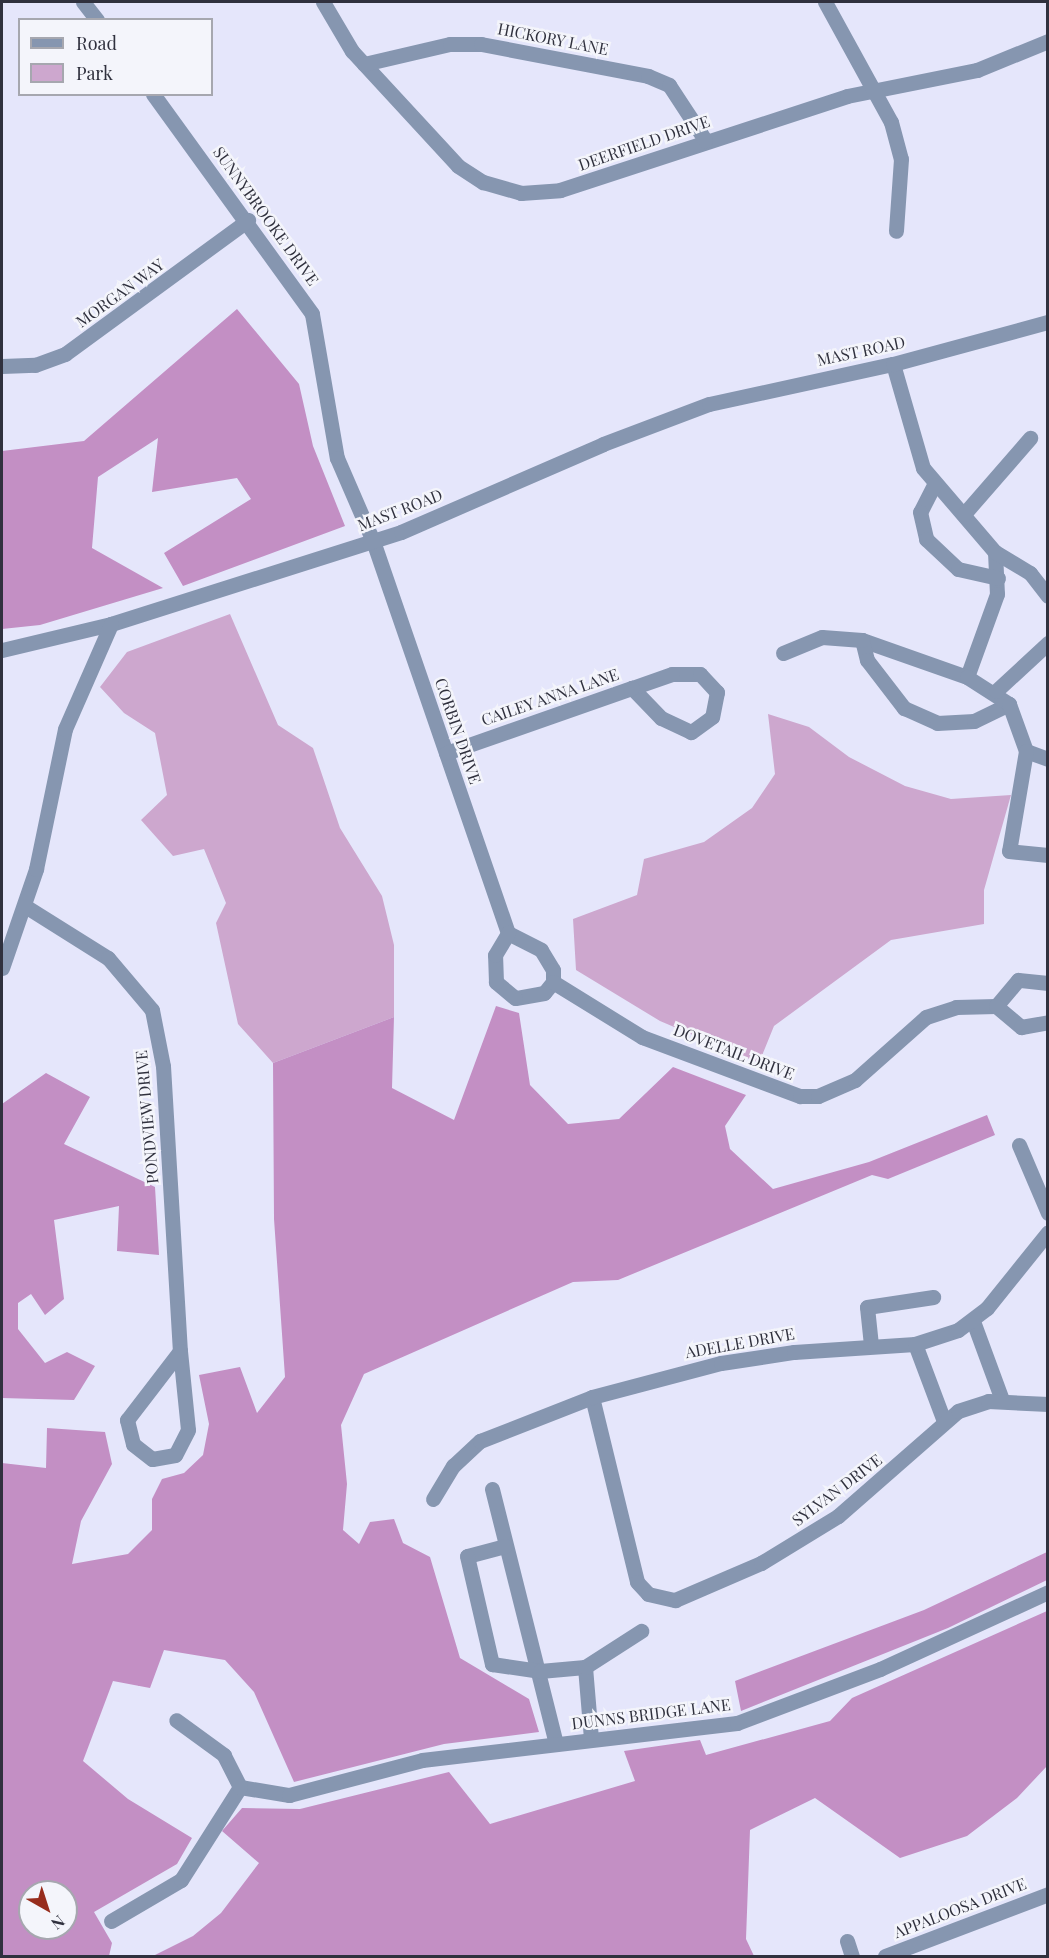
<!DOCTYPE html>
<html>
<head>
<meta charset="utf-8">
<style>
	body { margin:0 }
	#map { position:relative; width:1049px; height:1958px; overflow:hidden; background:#e5e6fb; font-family:"Playfair Display",serif }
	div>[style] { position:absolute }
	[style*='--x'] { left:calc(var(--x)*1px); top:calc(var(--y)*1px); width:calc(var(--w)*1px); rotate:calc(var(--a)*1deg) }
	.green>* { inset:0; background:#cda7ce }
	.forest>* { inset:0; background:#c38fc4 }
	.minor>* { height:15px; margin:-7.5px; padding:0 7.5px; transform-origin:7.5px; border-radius:7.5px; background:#8696b0 }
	span { translate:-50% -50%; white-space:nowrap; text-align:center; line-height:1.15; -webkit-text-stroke:5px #f4f5fb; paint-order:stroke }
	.street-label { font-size:16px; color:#30313e }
	.frame { position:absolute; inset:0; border:3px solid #30313e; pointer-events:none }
	.legend { position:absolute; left:18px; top:18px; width:195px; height:78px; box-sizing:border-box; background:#f4f5fb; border:2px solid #a6a7af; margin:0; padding:8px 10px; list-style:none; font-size:18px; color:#30313e }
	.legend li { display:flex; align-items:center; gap:12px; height:30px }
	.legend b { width:30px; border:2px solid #a6a7af }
	.north { position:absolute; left:18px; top:1880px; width:60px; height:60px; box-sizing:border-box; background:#f4f5fb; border:2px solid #a6a7af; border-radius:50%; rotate:141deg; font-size:16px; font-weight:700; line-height:24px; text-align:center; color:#30313e }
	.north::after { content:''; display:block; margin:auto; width:21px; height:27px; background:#972d1d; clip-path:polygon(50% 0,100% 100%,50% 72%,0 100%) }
</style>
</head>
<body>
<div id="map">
	<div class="green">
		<div style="clip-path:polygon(230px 614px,278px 725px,313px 748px,340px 828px,382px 896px,394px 945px,394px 1017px,273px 1063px,238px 1024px,216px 923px,226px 903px,204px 849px,173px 856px,141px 820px,167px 795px,155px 733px,124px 713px,100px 687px,127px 652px)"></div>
		<div style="clip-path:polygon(768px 714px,809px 727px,849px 757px,905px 786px,951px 799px,1011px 795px,984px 890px,984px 924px,891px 940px,774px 1026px,759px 1063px,660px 1021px,576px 970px,573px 919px,637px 895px,644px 859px,704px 842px,752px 808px,775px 774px)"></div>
	</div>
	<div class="forest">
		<div style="clip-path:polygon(237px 309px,299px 384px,313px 446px,345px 526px,183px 586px,164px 553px,251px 499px,237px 478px,152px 492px,158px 438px,98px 477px,92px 548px,163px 588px,40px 625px,2px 629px,2px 451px,84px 441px)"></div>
		<div style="clip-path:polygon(evenodd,496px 1006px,519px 1013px,530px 1085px,568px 1124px,619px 1119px,673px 1067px,746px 1095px,725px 1126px,730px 1149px,773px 1189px,869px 1162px,987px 1115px,995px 1135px,888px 1179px,872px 1175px,618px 1280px,573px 1282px,364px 1374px,341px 1425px,347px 1484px,343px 1530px,359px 1544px,370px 1522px,394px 1519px,403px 1543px,430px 1557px,460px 1658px,529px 1699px,539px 1732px,444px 1744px,294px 1782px,254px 1692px,225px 1660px,164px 1650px,150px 1688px,113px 1681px,83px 1761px,128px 1799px,192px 1838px,177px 1864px,94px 1912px,112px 1943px,109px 1956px,2px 1956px,2px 1463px,46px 1468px,47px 1428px,105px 1432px,112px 1464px,81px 1521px,72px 1564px,128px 1554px,152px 1530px,152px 1499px,162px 1479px,184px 1473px,203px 1455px,209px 1424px,199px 1375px,240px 1367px,257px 1413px,285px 1377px,274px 1219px,273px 1063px,394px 1017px,392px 1088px,454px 1120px,496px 1006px,30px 1892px,66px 1892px,66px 1928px,30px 1928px,30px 1892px)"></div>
		<div style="clip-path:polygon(46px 1073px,90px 1097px,64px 1144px,155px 1187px,159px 1255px,117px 1251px,119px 1206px,54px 1220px,64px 1299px,45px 1315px,31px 1294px,18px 1303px,18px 1329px,45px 1363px,67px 1352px,95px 1366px,74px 1400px,2px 1398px,2px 1104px)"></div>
		<div style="clip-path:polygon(1047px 1552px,1047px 1580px,948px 1628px,741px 1711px,735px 1681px,924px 1610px)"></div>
		<div style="clip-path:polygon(1047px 1611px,1047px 1766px,1017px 1798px,967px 1836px,900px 1858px,815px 1798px,750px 1830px,746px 1939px,754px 1956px,153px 1956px,193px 1936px,221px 1913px,259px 1863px,222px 1831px,242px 1808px,300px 1809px,449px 1772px,490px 1824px,635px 1781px,624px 1751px,700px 1740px,706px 1755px,830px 1721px,852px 1698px)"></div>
	</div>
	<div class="minor">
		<div style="--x:83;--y:2;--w:23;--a:52"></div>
		<div style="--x:323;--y:2;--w:57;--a:59.4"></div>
		<div style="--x:352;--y:51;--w:156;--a:47.3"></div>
		<div style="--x:458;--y:166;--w:30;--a:33"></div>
		<div style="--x:483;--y:182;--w:40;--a:16"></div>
		<div style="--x:521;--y:193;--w:39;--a:-4"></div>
		<div style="--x:560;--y:190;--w:302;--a:-18.1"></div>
		<div style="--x:847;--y:96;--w:133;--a:-11.3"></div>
		<div style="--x:977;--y:70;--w:77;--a:-22.2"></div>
		<div style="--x:825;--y:2;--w:137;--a:61.2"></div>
		<div style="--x:891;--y:122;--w:38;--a:75"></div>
		<div style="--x:901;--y:159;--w:72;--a:94"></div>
		<div style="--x:364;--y:64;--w:88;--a:-13.1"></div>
		<div style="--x:450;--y:44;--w:31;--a:0"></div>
		<div style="--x:481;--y:44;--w:170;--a:10.8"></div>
		<div style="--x:648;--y:76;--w:23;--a:23"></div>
		<div style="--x:669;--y:85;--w:66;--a:56.8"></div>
		<div style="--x:153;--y:94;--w:271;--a:54.1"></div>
		<div style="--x:312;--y:314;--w:146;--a:80.2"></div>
		<div style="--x:337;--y:458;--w:90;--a:66.6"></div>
		<div style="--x:373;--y:541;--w:415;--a:71"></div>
		<div style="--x:508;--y:933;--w:37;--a:27"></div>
		<div style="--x:541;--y:950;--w:23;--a:59"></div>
		<div style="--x:553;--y:970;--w:12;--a:90"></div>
		<div style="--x:553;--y:982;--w:14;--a:129"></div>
		<div style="--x:544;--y:993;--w:29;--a:170"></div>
		<div style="--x:515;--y:998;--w:25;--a:-140"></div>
		<div style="--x:496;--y:982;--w:27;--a:-92"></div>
		<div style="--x:495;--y:955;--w:26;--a:-59"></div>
		<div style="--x:893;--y:364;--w:108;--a:73.9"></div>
		<div style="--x:923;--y:468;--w:111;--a:49.4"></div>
		<div style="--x:995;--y:552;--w:42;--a:87.3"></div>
		<div style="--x:997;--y:594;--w:88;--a:109.9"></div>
		<div style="--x:967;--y:677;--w:111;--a:-160.6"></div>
		<div style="--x:862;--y:640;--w:21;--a:76"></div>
		<div style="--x:867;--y:660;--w:61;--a:52.4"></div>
		<div style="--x:904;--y:708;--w:36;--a:24"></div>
		<div style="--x:937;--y:723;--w:37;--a:-3"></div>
		<div style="--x:974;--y:721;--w:39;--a:-26"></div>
		<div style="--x:2;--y:366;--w:33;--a:-2"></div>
		<div style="--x:35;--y:365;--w:32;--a:-20"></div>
		<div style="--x:65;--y:354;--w:227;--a:-36.2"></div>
		<div style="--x:934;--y:485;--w:30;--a:117"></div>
		<div style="--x:920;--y:512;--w:28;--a:77"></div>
		<div style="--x:926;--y:539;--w:44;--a:43.2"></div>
		<div style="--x:958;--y:569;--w:41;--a:12.7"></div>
		<div style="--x:964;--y:514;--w:101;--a:-49"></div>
		<div style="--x:995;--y:552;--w:41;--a:31"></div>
		<div style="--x:1030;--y:573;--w:29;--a:52"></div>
		<div style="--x:2;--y:650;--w:112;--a:-13.4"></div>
		<div style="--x:111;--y:624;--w:304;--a:-17.6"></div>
		<div style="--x:401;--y:532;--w:220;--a:-23.5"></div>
		<div style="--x:603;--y:444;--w:113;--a:-20.7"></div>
		<div style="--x:709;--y:404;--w:188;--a:-12.3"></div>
		<div style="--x:893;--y:364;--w:161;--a:-15.2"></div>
		<div style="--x:783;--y:653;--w:42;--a:-22.3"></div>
		<div style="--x:822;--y:637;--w:40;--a:4.3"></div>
		<div style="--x:672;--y:674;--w:28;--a:0"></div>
		<div style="--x:700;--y:674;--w:25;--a:47"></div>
		<div style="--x:717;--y:692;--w:25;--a:101"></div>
		<div style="--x:712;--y:717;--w:26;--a:144"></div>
		<div style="--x:691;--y:732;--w:33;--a:-155"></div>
		<div style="--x:661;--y:718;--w:42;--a:-134"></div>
		<div style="--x:632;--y:688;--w:42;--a:-19.3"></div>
		<div style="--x:967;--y:677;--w:50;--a:32.7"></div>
		<div style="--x:1009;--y:704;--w:50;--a:70.1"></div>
		<div style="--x:996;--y:691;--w:71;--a:-42.7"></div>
		<div style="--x:446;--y:753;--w:197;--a:-19.3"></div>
		<div style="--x:1048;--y:759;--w:23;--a:-160"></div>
		<div style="--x:1026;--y:751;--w:101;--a:99.6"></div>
		<div style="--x:1009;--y:851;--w:39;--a:6"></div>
		<div style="--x:25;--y:906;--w:98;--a:32.1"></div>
		<div style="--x:108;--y:958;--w:68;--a:49.8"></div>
		<div style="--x:152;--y:1010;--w:57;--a:78.9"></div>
		<div style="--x:163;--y:1066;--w:286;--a:86.6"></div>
		<div style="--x:2;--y:968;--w:105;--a:-71"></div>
		<div style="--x:36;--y:869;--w:143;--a:-78.3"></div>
		<div style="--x:65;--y:729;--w:115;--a:-66.3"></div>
		<div style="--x:553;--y:982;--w:105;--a:31.7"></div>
		<div style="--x:642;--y:1037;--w:169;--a:20.5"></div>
		<div style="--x:800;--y:1096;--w:18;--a:0"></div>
		<div style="--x:818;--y:1096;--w:40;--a:-23.4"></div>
		<div style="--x:855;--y:1080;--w:95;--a:-41.6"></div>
		<div style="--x:926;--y:1017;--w:32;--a:-18"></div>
		<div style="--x:956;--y:1007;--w:40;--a:-1.4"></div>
		<div style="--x:1048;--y:983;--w:30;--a:-174"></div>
		<div style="--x:1018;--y:980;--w:34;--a:130"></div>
		<div style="--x:996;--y:1006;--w:33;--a:40"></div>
		<div style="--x:1021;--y:1027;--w:27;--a:-10"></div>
		<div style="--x:1019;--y:1145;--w:74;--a:66.9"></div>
		<div style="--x:973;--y:1321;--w:84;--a:69.8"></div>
		<div style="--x:915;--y:1344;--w:82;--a:69.4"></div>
		<div style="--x:871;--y:1345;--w:38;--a:-96"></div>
		<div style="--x:867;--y:1307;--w:67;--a:-8.6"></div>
		<div style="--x:180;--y:1351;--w:79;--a:84.2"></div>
		<div style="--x:188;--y:1430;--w:28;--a:117"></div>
		<div style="--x:175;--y:1455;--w:23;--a:170"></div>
		<div style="--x:152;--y:1459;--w:24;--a:-142"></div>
		<div style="--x:133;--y:1444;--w:25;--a:-104"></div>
		<div style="--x:127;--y:1420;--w:87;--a:-52.5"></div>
		<div style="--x:592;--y:1397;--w:190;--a:76.3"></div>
		<div style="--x:637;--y:1582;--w:16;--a:47"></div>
		<div style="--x:648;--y:1594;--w:28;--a:13"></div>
		<div style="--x:675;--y:1600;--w:94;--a:-23.3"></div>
		<div style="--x:761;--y:1563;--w:90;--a:-31.4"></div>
		<div style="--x:838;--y:1516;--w:159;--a:-41.2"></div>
		<div style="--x:958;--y:1411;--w:32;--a:-18"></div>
		<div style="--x:988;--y:1401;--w:60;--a:2.9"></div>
		<div style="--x:492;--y:1489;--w:263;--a:75.9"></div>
		<div style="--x:433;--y:1499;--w:39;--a:-59"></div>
		<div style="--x:453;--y:1466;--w:37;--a:-43"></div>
		<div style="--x:480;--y:1441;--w:120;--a:-21.4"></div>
		<div style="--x:592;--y:1397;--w:133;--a:-14.8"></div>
		<div style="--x:721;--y:1363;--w:74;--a:-8.6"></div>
		<div style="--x:794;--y:1352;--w:121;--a:-3.8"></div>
		<div style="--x:915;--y:1344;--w:45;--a:-18"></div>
		<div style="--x:958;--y:1330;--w:36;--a:-37"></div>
		<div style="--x:987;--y:1308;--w:97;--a:-51.2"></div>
		<div style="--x:505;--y:1546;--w:39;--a:165"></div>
		<div style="--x:467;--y:1556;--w:111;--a:77"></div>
		<div style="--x:492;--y:1664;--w:49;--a:8.3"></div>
		<div style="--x:540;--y:1671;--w:45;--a:-5.1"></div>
		<div style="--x:585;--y:1667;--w:72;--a:85.2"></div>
		<div style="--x:585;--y:1667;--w:67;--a:-32.7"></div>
		<div style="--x:240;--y:1787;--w:50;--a:9.3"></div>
		<div style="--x:289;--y:1795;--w:138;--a:-14.7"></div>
		<div style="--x:422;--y:1760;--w:317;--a:-6.7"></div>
		<div style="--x:737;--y:1723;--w:153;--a:-20.7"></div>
		<div style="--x:880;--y:1669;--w:185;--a:-24.6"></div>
		<div style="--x:111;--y:1921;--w:81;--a:-30.4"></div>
		<div style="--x:181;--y:1880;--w:110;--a:-57.6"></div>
		<div style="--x:240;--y:1787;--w:36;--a:-117"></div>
		<div style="--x:224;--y:1755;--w:59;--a:-143.9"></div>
		<div style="--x:847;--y:1941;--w:16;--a:72"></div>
		<div style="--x:885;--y:1956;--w:174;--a:-20.8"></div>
	</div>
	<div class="street-label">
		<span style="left:553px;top:39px;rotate:11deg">HICKORY LANE</span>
		<span style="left:644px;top:143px;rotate:-19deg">DEERFIELD DRIVE</span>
		<span style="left:266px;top:216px;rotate:54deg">SUNNYBROOKE DRIVE</span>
		<span style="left:120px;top:293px;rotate:-36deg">MORGAN WAY</span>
		<span style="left:861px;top:351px;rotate:-12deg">MAST ROAD</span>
		<span style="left:400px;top:510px;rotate:-21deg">MAST ROAD</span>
		<span style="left:550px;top:697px;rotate:-19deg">CAILEY ANNA LANE</span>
		<span style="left:458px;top:731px;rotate:71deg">CORBIN DRIVE</span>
		<span style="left:734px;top:1052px;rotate:21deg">DOVETAIL DRIVE</span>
		<span style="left:147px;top:1117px;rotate:-95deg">PONDVIEW DRIVE</span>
		<span style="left:740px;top:1343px;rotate:-10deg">ADELLE DRIVE</span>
		<span style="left:837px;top:1490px;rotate:-37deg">SYLVAN DRIVE</span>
		<span style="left:651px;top:1714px;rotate:-7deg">DUNNS BRIDGE LANE</span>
		<span style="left:960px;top:1908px;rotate:-21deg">APPALOOSA DRIVE</span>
	</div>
	<div class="frame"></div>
	<ul class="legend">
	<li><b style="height:8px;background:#8696b0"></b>Road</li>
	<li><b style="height:16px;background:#cda7ce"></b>Park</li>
	</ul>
	<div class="north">N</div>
</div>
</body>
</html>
